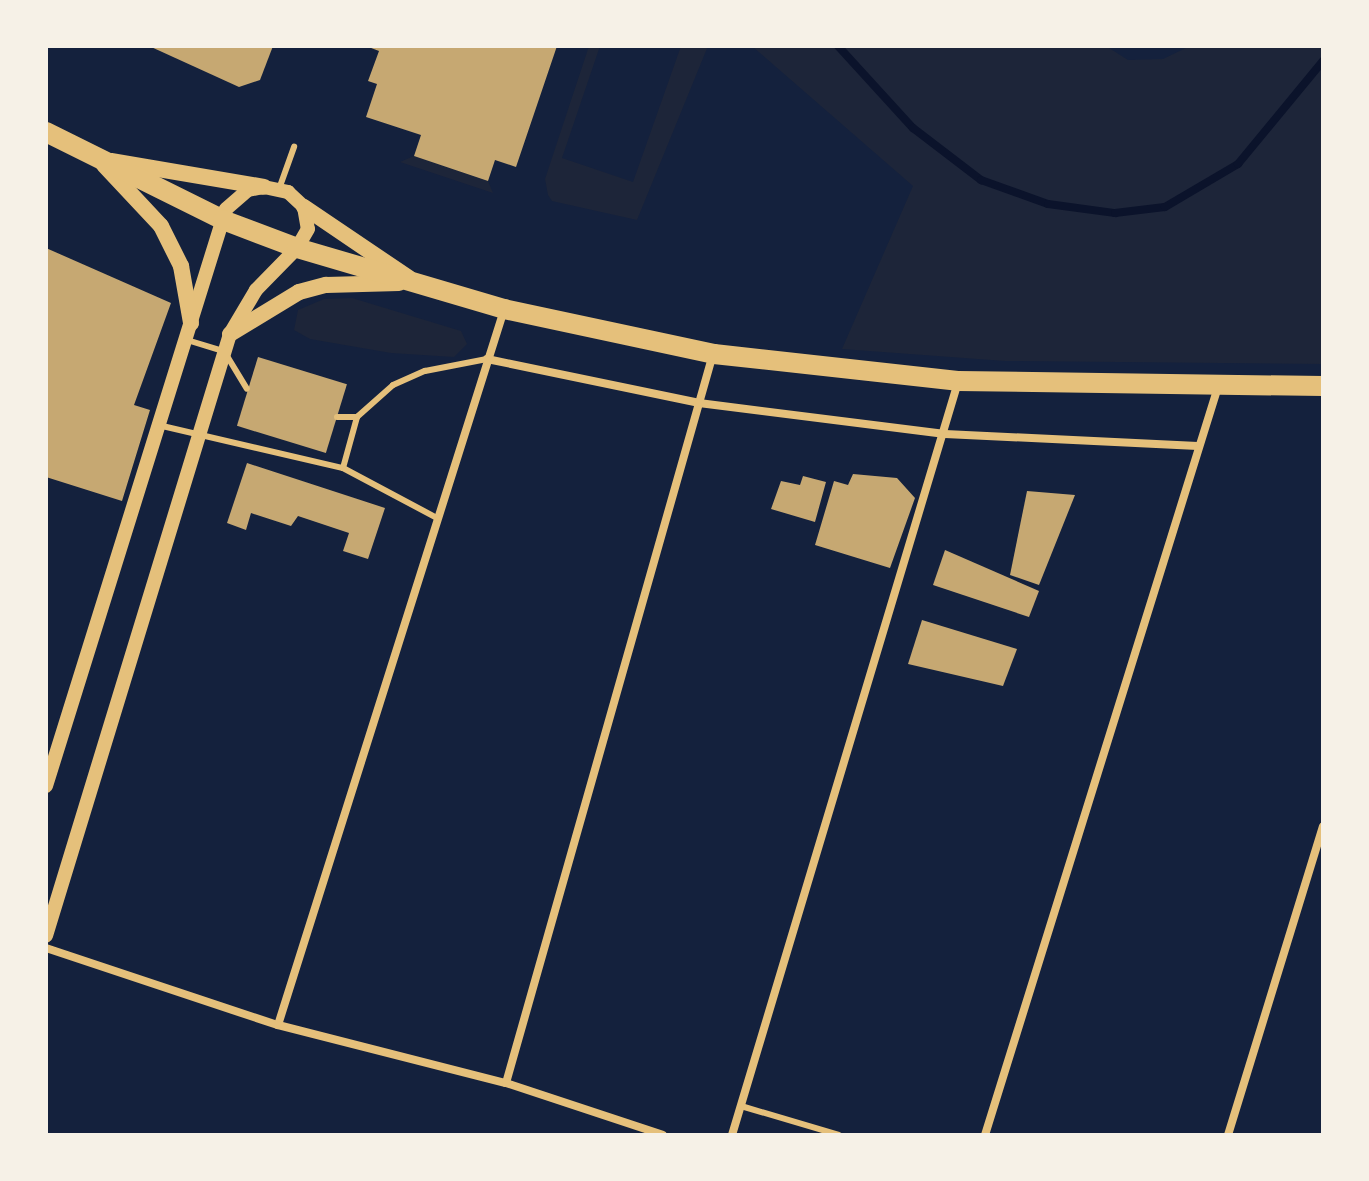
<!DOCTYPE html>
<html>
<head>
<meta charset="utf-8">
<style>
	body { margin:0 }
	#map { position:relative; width:1369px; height:1181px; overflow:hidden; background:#14213d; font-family:"Varela Round",sans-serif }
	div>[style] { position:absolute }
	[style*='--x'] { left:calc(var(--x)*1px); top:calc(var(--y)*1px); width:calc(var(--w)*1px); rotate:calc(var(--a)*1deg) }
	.green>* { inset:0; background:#1d2539 }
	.stream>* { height:8px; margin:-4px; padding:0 4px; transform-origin:4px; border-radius:4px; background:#0b132b }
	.building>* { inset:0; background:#c6a872; transform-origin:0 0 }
	.service>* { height:6px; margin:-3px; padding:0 3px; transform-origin:3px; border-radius:3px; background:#e5c07b }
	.minor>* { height:8px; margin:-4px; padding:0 4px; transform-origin:4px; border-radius:4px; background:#e5c07b }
	.tertiary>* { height:14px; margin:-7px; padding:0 7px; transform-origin:7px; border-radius:7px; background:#e5c07b }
	.secondary>* { height:16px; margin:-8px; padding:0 8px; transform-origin:8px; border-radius:8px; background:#e5c07b }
	.primary>* { height:20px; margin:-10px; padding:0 10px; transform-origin:10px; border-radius:10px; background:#e5c07b }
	span { translate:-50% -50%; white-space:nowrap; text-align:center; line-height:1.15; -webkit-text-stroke:6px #f6f1e7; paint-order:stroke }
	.frame { position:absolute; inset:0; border:48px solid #f6f1e7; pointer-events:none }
</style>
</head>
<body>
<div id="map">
	<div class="green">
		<div style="clip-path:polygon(589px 46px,600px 46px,562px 158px,633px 182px,681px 46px,708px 46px,637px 220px,552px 201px,548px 195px,545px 179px)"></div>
		<div style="clip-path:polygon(752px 46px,1106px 46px,1128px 60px,1163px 59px,1190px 46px,1323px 46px,1323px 364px,1005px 361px,842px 349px,913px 186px)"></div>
		<div style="clip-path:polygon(414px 156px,488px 181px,493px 193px,400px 162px)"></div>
		<div style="clip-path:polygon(352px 298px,461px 331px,467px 344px,454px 357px,391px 353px,310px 339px,294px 330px,298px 310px,324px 299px)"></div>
	</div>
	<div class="stream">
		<div style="--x:838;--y:46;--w:111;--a:47.6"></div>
		<div style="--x:913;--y:128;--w:86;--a:37.4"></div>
		<div style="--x:981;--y:180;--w:71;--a:19.7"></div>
		<div style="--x:1048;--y:204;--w:68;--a:7.7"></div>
		<div style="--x:1115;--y:213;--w:50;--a:-6.8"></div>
		<div style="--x:1165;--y:207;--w:85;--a:-30.5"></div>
		<div style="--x:1238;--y:164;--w:134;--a:-50.5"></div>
	</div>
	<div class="building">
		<div style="clip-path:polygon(149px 46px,273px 46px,260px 80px,239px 87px)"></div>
		<div style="clip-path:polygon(366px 46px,557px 46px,516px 167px,495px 160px,488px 181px,414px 156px,421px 135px,366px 117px,377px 84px,368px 81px,379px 51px)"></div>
		<div style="clip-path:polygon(46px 248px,171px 303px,134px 405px,150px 410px,122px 501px,46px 477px)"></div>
		<div style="left:258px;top:357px;width:93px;height:72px;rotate:17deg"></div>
		<div style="clip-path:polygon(247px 463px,385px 508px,368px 559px,343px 551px,349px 533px,298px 516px,291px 526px,251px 513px,246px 530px,227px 523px)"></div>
		<div style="clip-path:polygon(853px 474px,897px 478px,915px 498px,890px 568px,815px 545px,834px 481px,848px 485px)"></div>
		<div style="clip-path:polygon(803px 476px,826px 482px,815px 522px,771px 509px,781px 481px,800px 485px)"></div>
		<div style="clip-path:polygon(1027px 491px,1075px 495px,1039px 585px,1010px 575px)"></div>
		<div style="clip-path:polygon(945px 550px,1039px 591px,1029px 617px,933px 585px)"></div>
		<div style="clip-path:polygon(922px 620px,1017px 649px,1003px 686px,908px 664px)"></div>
	</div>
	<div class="service">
		<div style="--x:279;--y:189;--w:45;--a:-70.3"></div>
		<div style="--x:187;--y:340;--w:39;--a:17"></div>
		<div style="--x:224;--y:351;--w:44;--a:58.8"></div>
		<div style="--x:337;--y:417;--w:20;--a:0"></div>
		<div style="--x:357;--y:417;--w:48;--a:-41.6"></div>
		<div style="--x:393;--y:385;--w:35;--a:-24"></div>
		<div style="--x:425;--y:371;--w:63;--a:-11"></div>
		<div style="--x:158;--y:425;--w:190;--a:13.1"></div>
		<div style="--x:343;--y:468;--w:53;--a:-74.6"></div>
		<div style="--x:343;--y:468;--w:104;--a:28"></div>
		<div style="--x:741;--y:1106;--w:102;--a:16.5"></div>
	</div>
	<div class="minor">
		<div style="--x:487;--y:359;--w:217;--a:11.7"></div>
		<div style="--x:699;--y:403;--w:248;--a:7.2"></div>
		<div style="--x:945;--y:434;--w:253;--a:2.7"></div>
		<div style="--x:46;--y:948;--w:244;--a:18.4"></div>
		<div style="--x:278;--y:1025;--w:235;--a:14.3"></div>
		<div style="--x:506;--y:1083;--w:165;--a:18.3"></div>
		<div style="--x:278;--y:1025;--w:750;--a:-72.46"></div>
		<div style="--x:506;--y:1083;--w:758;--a:-74.15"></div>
		<div style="--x:732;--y:1135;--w:786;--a:-73.29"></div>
		<div style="--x:985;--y:1135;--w:783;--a:-72.7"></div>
		<div style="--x:1228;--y:1135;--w:323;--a:-72.9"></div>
	</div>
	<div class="tertiary">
		<div style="--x:46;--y:786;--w:604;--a:-72.67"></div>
		<div style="--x:226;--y:209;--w:29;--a:-41"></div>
		<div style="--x:248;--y:190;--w:16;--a:-11"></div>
		<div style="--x:264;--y:187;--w:25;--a:12"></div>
		<div style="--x:288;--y:192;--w:22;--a:43"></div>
		<div style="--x:304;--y:207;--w:22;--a:80"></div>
		<div style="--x:308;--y:229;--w:22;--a:120"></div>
		<div style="--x:297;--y:248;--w:59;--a:134.3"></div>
		<div style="--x:256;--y:290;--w:51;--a:120.6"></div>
		<div style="--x:230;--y:334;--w:629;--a:107"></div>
	</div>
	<div class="secondary">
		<div style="--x:111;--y:161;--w:155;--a:9.6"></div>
		<div style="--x:104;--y:165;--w:83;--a:46.9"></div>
		<div style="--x:161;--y:226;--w:45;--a:63.4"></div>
		<div style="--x:181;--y:266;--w:58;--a:80"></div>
		<div style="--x:304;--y:207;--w:127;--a:34.1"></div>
		<div style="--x:230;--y:334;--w:81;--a:-31.3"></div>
		<div style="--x:299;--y:292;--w:28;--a:-15"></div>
		<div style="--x:326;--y:285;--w:73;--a:-1.6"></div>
	</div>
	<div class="primary">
		<div style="--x:46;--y:132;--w:198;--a:26.4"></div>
		<div style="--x:223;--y:220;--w:79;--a:20.7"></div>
		<div style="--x:297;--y:248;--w:216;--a:16.4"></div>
		<div style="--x:504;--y:309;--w:215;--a:12.1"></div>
		<div style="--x:714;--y:354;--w:245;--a:6.3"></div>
		<div style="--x:958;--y:381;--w:365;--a:0.8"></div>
	</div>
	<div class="frame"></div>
</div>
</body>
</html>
